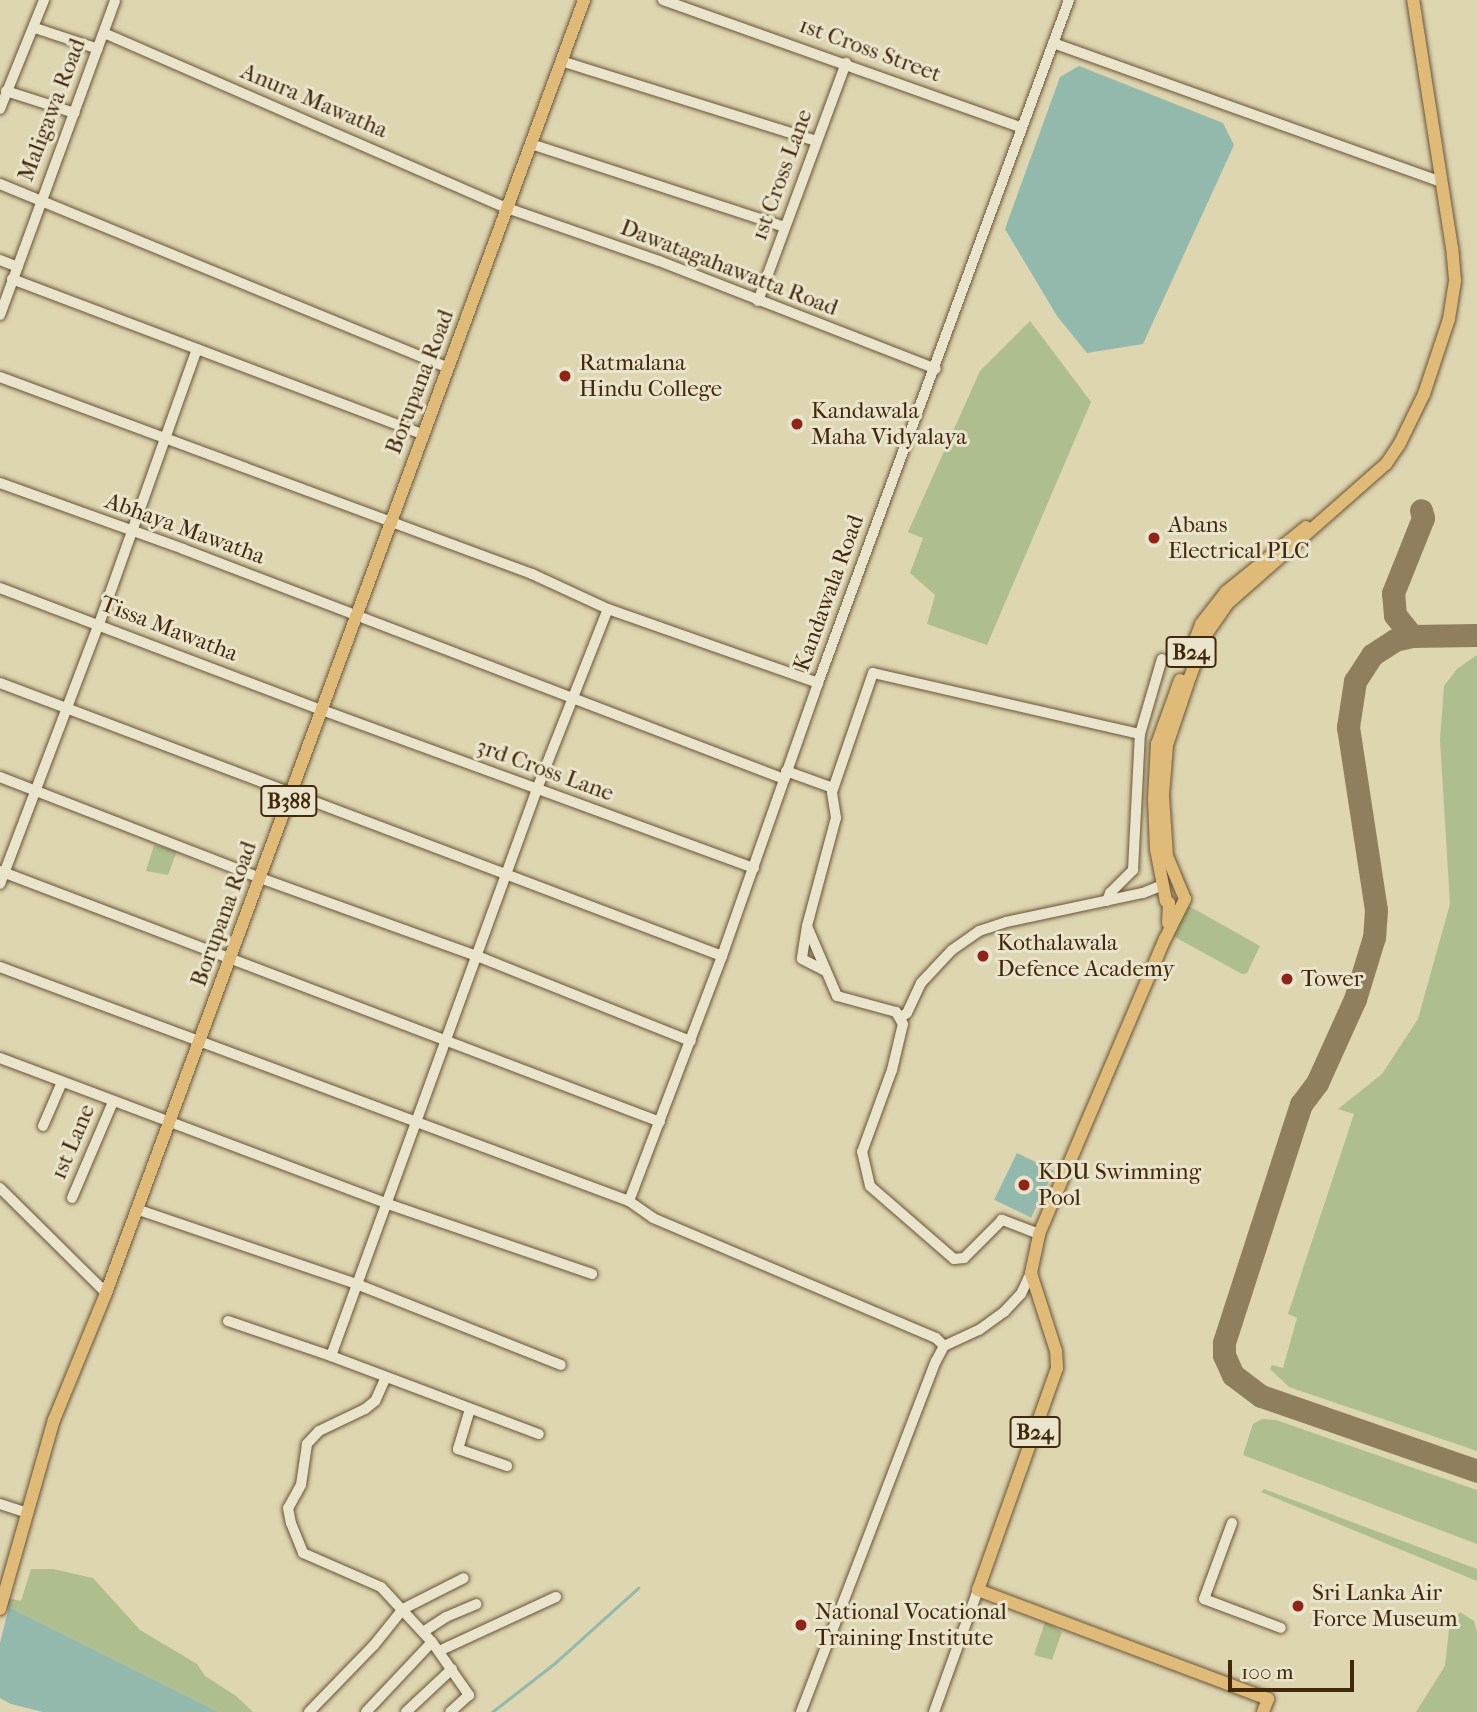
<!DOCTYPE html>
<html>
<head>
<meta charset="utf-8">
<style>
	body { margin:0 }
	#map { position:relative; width:1477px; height:1712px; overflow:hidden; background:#ded5b1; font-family:"IM FELL French Canon",serif }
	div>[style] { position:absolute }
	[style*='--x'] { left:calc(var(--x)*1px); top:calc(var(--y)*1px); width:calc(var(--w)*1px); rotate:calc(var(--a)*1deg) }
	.green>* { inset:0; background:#aebe8e }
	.water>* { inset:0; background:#93b9ac; transform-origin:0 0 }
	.stream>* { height:2.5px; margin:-1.25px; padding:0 1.25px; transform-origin:1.25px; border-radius:1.25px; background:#93b9ac }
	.taxiway>* { height:23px; margin:-11.5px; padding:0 11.5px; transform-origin:11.5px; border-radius:11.5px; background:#907f5e }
	.roads { filter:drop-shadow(0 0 2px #695434) drop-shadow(0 0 2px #695434) }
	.minor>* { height:10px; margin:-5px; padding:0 5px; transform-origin:5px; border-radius:5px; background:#eae4cc }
	.major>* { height:12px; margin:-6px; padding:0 6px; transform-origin:6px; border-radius:6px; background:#dfba78 }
	.dots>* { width:19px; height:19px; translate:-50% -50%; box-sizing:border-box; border:4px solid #eae4cc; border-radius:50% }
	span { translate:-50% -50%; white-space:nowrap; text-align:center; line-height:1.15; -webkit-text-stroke:6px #eae4cc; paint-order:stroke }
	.shield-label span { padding:2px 5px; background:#eae4cc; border:2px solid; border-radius:5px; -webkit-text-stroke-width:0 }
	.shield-label { font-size:21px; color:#42290b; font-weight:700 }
	.street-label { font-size:23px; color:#42290b }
	.poi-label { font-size:23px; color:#42290b }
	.left { translate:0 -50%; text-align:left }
	.scale { position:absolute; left:1228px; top:1660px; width:126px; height:32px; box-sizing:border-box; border:4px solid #42290b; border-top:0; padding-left:9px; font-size:21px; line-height:24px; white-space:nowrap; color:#42290b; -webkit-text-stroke:5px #eae4cc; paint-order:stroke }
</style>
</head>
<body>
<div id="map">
	<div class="green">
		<div style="clip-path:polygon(1030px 321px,1091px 402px,987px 645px,927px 624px,935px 595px,910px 573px,923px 538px,908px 532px,980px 371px)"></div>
		<div style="clip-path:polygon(1477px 655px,1477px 1451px,1289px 1387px,1270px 1369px,1272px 1365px,1283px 1368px,1297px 1318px,1288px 1314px,1354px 1114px,1338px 1109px,1382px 1074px,1418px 1019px,1450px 904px,1440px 740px,1444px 686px,1457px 669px)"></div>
		<div style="clip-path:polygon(154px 845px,177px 851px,168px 875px,146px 871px)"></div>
		<div style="clip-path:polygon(1189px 906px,1260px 946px,1247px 973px,1242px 974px,1173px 936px,1185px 907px)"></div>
		<div style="clip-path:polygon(1262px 1419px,1276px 1420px,1477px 1490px,1477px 1544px,1243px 1455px,1253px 1424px)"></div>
		<div style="clip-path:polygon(1264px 1489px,1477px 1569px,1477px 1581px,1261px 1492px)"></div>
		<div style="clip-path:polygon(31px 1569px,53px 1569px,93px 1578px,140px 1630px,197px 1664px,205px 1676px,236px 1696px,253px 1712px,219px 1712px,1px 1603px,3px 1597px,21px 1601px)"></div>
		<div style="clip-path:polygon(1460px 1612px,1474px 1621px,1477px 1632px,1477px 1712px,1416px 1712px,1445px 1666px,1449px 1629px)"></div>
		<div style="clip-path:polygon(1045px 1622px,1062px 1632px,1052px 1660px,1034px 1655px)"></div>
	</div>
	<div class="water">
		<div style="clip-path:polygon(1079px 66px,1223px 123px,1234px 145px,1143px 344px,1087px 353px,1057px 316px,1005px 229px,1060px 77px)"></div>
		<div style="left:1017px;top:1153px;width:41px;height:52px;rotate:26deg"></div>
		<div style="clip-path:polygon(9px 1607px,219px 1712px,43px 1712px,11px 1704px,0 1698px,0 1643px)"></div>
	</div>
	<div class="stream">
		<div style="--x:492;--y:1712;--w:80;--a:-37.9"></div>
		<div style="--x:555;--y:1663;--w:112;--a:-42.1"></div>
	</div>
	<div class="taxiway">
		<div style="--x:1477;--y:635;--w:65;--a:179.1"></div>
		<div style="--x:1412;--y:636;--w:17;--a:167"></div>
		<div style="--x:1395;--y:640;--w:27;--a:147"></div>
		<div style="--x:1372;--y:655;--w:31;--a:123"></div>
		<div style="--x:1355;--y:681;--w:47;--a:98.7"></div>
		<div style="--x:1348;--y:727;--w:185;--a:81.3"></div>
		<div style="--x:1376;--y:910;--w:27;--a:94"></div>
		<div style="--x:1374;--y:937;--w:65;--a:107"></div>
		<div style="--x:1355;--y:999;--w:92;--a:114.3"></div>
		<div style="--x:1317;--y:1083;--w:26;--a:127"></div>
		<div style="--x:1301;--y:1104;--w:251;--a:107.9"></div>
		<div style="--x:1224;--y:1343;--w:12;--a:90"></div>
		<div style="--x:1224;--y:1355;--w:22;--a:66"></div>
		<div style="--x:1233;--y:1375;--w:35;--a:37"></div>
		<div style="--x:1261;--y:1396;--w:229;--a:19.1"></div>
		<div style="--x:1412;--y:636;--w:27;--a:-129"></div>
		<div style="--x:1395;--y:615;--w:22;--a:-95"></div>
		<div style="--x:1393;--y:593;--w:81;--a:-68.2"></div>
		<div style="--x:1423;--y:518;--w:8;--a:-104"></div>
	</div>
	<div class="roads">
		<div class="minor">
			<div style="--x:663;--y:0;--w:381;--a:19.6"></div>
			<div style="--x:35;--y:28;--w:66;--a:18.4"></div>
			<div style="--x:104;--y:33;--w:439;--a:23.5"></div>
			<div style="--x:507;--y:208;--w:161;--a:19.2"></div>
			<div style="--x:659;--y:261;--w:297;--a:21.3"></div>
			<div style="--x:1053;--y:43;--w:412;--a:19.7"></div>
			<div style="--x:561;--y:61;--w:268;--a:17.4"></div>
			<div style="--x:6;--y:91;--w:72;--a:17.7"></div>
			<div style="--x:0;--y:109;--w:118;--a:-68"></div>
			<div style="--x:531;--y:144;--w:267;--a:18.1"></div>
			<div style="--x:0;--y:184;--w:484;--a:22.3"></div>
			<div style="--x:0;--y:260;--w:19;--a:21"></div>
			<div style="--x:12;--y:279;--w:438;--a:20.7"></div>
			<div style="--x:758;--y:301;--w:254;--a:-69.7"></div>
			<div style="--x:0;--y:315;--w:335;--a:-69.9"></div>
			<div style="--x:0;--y:377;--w:567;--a:20.32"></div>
			<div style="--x:532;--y:574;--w:84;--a:24.7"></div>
			<div style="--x:608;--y:609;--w:223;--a:19.4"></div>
			<div style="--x:0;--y:483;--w:195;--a:19.8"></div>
			<div style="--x:183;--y:549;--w:644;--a:20.94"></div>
			<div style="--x:0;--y:588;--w:344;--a:20.8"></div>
			<div style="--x:322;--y:710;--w:460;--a:20.1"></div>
			<div style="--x:0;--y:683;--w:772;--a:20.71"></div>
			<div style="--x:786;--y:771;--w:50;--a:19.9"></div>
			<div style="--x:0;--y:777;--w:279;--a:21.2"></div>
			<div style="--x:260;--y:878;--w:231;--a:19.8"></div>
			<div style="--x:477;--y:956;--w:230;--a:21.7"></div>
			<div style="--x:0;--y:871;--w:706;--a:20.82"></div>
			<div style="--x:0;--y:884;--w:278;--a:-69.2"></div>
			<div style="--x:99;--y:624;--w:292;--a:-70.4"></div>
			<div style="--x:1107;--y:901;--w:9;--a:-69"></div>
			<div style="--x:1110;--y:893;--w:33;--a:-45"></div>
			<div style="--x:1133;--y:870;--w:136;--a:-87.1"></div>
			<div style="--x:1140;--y:734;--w:78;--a:-73.7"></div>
			<div style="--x:807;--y:926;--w:33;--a:99"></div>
			<div style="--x:802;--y:959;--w:27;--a:27"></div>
			<div style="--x:0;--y:967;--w:671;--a:20.41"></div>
			<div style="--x:629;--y:1201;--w:29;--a:35"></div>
			<div style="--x:653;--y:1218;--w:307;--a:23"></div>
			<div style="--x:936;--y:1338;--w:11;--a:45"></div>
			<div style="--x:901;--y:1017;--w:7;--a:-34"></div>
			<div style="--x:907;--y:1013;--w:33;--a:-65"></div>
			<div style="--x:921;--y:983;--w:45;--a:-46.8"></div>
			<div style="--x:952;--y:950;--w:33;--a:-35"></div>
			<div style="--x:979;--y:931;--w:28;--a:-18"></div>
			<div style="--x:1006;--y:922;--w:140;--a:-12"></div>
			<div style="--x:1143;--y:893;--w:22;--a:-22"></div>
			<div style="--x:0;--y:1058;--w:411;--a:20.6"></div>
			<div style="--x:385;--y:1203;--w:219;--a:18.9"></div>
			<div style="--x:43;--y:1126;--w:48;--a:-66.6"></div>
			<div style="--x:0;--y:1188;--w:149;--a:44.7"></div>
			<div style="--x:72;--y:1198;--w:104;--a:-66.9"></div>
			<div style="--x:629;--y:1201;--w:262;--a:-69.2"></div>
			<div style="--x:722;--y:956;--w:289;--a:-70.6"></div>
			<div style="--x:818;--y:683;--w:728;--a:-69.82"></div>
			<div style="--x:136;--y:1209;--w:236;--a:18.8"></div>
			<div style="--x:359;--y:1285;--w:217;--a:21.6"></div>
			<div style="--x:1039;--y:1234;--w:40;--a:-159"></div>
			<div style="--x:1002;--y:1220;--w:54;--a:135"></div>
			<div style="--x:964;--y:1258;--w:10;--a:174"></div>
			<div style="--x:954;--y:1259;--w:111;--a:-139"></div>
			<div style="--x:870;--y:1186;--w:35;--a:-103"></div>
			<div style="--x:862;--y:1152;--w:87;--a:-69.9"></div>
			<div style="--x:892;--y:1070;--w:47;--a:-76.6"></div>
			<div style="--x:903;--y:1024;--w:14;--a:-120"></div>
			<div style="--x:896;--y:1012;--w:61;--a:-164.8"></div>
			<div style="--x:837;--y:996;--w:76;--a:-113.2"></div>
			<div style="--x:807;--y:926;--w:112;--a:-75"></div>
			<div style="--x:836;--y:818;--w:26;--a:-99"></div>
			<div style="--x:832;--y:792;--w:126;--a:-71"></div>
			<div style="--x:873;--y:673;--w:274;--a:12.9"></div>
			<div style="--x:228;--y:1321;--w:109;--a:18.8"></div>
			<div style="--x:331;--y:1356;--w:222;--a:20.6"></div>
			<div style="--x:331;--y:1356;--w:603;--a:-70.03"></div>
			<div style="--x:537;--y:789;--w:193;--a:-68.5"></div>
			<div style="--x:385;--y:1379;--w:24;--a:114"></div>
			<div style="--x:375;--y:1401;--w:13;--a:141"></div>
			<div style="--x:365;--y:1409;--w:51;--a:154.4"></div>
			<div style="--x:319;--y:1431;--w:18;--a:133"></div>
			<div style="--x:307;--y:1444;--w:41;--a:98.3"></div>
			<div style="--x:301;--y:1485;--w:26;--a:119"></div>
			<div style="--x:288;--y:1508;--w:15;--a:79"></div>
			<div style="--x:291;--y:1523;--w:32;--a:68"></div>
			<div style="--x:303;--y:1553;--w:85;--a:23.6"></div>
			<div style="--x:381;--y:1587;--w:75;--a:47.2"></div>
			<div style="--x:432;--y:1642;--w:65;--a:55.1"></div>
			<div style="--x:469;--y:1695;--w:25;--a:138"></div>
			<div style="--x:470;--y:1409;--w:42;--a:106.7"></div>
			<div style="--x:458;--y:1449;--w:52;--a:19.1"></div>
			<div style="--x:0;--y:1504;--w:29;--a:18"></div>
			<div style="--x:1232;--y:1523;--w:81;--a:110.2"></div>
			<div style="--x:1204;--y:1599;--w:82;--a:20.6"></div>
			<div style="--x:423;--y:1632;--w:27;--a:-33"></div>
			<div style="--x:446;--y:1617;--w:33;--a:-23"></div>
			<div style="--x:439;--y:1651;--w:129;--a:-24.8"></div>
			<div style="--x:309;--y:1712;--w:93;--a:-45.9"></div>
			<div style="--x:374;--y:1645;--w:46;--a:-51.1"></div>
			<div style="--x:403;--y:1609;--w:68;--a:-26.9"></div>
			<div style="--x:366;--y:1712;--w:96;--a:-46.7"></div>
			<div style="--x:406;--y:1712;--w:63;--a:-43.1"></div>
			<div style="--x:801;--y:1712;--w:376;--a:-69"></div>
			<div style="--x:936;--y:1361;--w:17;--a:-62"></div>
			<div style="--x:944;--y:1346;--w:38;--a:-25"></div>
			<div style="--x:979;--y:1330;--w:31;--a:-36"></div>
			<div style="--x:1004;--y:1312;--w:25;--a:-47"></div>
			<div style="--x:1021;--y:1294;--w:23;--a:-65"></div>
			<div style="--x:934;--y:1712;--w:130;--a:-70.2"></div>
		</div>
		<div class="major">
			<div style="--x:1190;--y:653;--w:31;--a:-69"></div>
			<div style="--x:1201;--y:624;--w:41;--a:-52"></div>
			<div style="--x:1226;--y:592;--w:103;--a:-39.1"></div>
			<div style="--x:1168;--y:923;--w:20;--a:-87"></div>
			<div style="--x:1169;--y:903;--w:4;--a:-146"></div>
			<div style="--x:1166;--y:901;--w:53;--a:-100.9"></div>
			<div style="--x:1156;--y:849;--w:50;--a:-92.3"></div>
			<div style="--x:1154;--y:799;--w:55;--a:-86.9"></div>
			<div style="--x:1157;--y:744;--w:68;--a:-70.2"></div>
			<div style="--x:0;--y:1609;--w:197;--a:-74.1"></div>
			<div style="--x:54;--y:1420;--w:137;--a:-67.7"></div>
			<div style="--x:106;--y:1293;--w:1379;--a:-69.71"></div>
			<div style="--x:1263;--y:1712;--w:14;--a:-69"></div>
			<div style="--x:1268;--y:1699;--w:310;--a:-159.4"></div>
			<div style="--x:978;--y:1590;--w:236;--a:-70.4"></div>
			<div style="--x:1057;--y:1368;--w:17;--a:-93"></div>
			<div style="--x:1056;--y:1351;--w:82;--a:-107.8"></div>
			<div style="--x:1031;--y:1273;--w:40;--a:-78"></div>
			<div style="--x:1039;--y:1234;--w:321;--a:-66.9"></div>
			<div style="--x:1165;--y:939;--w:45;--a:-63.4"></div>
			<div style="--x:1185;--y:899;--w:47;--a:-112.7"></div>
			<div style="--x:1167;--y:856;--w:61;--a:-93.8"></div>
			<div style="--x:1163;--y:795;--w:50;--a:-85.4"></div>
			<div style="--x:1167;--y:745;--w:72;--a:-71.3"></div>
			<div style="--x:1190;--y:677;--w:47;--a:-68.9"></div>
			<div style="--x:1207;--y:633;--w:35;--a:-55"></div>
			<div style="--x:1227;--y:604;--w:212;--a:-41.4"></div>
			<div style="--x:1386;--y:464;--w:23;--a:-56"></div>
			<div style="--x:1399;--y:445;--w:57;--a:-63.9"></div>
			<div style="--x:1424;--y:394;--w:79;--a:-71.6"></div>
			<div style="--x:1449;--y:319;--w:39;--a:-81"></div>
			<div style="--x:1455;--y:280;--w:32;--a:-95"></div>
			<div style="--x:1452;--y:248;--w:251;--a:-98.9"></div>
		</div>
	</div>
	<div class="dots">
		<div style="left:565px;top:376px;background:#8f2418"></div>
		<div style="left:797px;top:424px;background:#8f2418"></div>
		<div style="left:1154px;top:538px;background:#8f2418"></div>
		<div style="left:983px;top:956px;background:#8f2418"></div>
		<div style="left:1287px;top:979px;background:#8f2418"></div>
		<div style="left:1024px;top:1185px;background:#8f2418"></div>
		<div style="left:1298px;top:1606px;background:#8f2418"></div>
		<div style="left:801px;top:1625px;background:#8f2418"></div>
	</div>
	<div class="shield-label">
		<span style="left:1191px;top:652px">B24</span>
		<span style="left:289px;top:801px">B388</span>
		<span style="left:1035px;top:1432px">B24</span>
	</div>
	<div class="street-label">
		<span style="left:870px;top:50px;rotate:20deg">1st Cross Street</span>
		<span style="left:314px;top:101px;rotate:23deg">Anura Mawatha</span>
		<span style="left:52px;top:110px;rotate:-69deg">Maligawa Road</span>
		<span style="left:782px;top:175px;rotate:-70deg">1st Cross Lane</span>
		<span style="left:729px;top:268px;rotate:21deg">Dawatagahawatta Road</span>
		<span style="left:420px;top:382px;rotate:-69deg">Borupana Road</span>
		<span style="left:185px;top:529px;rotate:20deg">Abhaya Mawatha</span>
		<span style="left:829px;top:593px;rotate:-70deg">Kandawala Road</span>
		<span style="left:169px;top:629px;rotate:21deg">Tissa Mawatha</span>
		<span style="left:545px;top:770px;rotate:20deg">3rd Cross Lane</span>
		<span style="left:224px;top:914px;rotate:-70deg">Borupana Road</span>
		<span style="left:73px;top:1142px;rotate:-67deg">1st Lane</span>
	</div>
	<div class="poi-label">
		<span class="left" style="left:579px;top:376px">Ratmalana<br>Hindu College</span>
		<span class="left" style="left:811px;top:424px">Kandawala<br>Maha Vidyalaya</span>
		<span class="left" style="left:1168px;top:538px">Abans<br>Electrical PLC</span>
		<span class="left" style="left:997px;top:956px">Kothalawala<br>Defence Academy</span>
		<span class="left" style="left:1301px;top:979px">Tower</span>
		<span class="left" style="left:1038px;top:1185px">KDU Swimming<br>Pool</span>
		<span class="left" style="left:1312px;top:1606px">Sri Lanka Air<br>Force Museum</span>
		<span class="left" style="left:815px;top:1625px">National Vocational<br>Training Institute</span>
	</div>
	<div class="scale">100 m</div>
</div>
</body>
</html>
